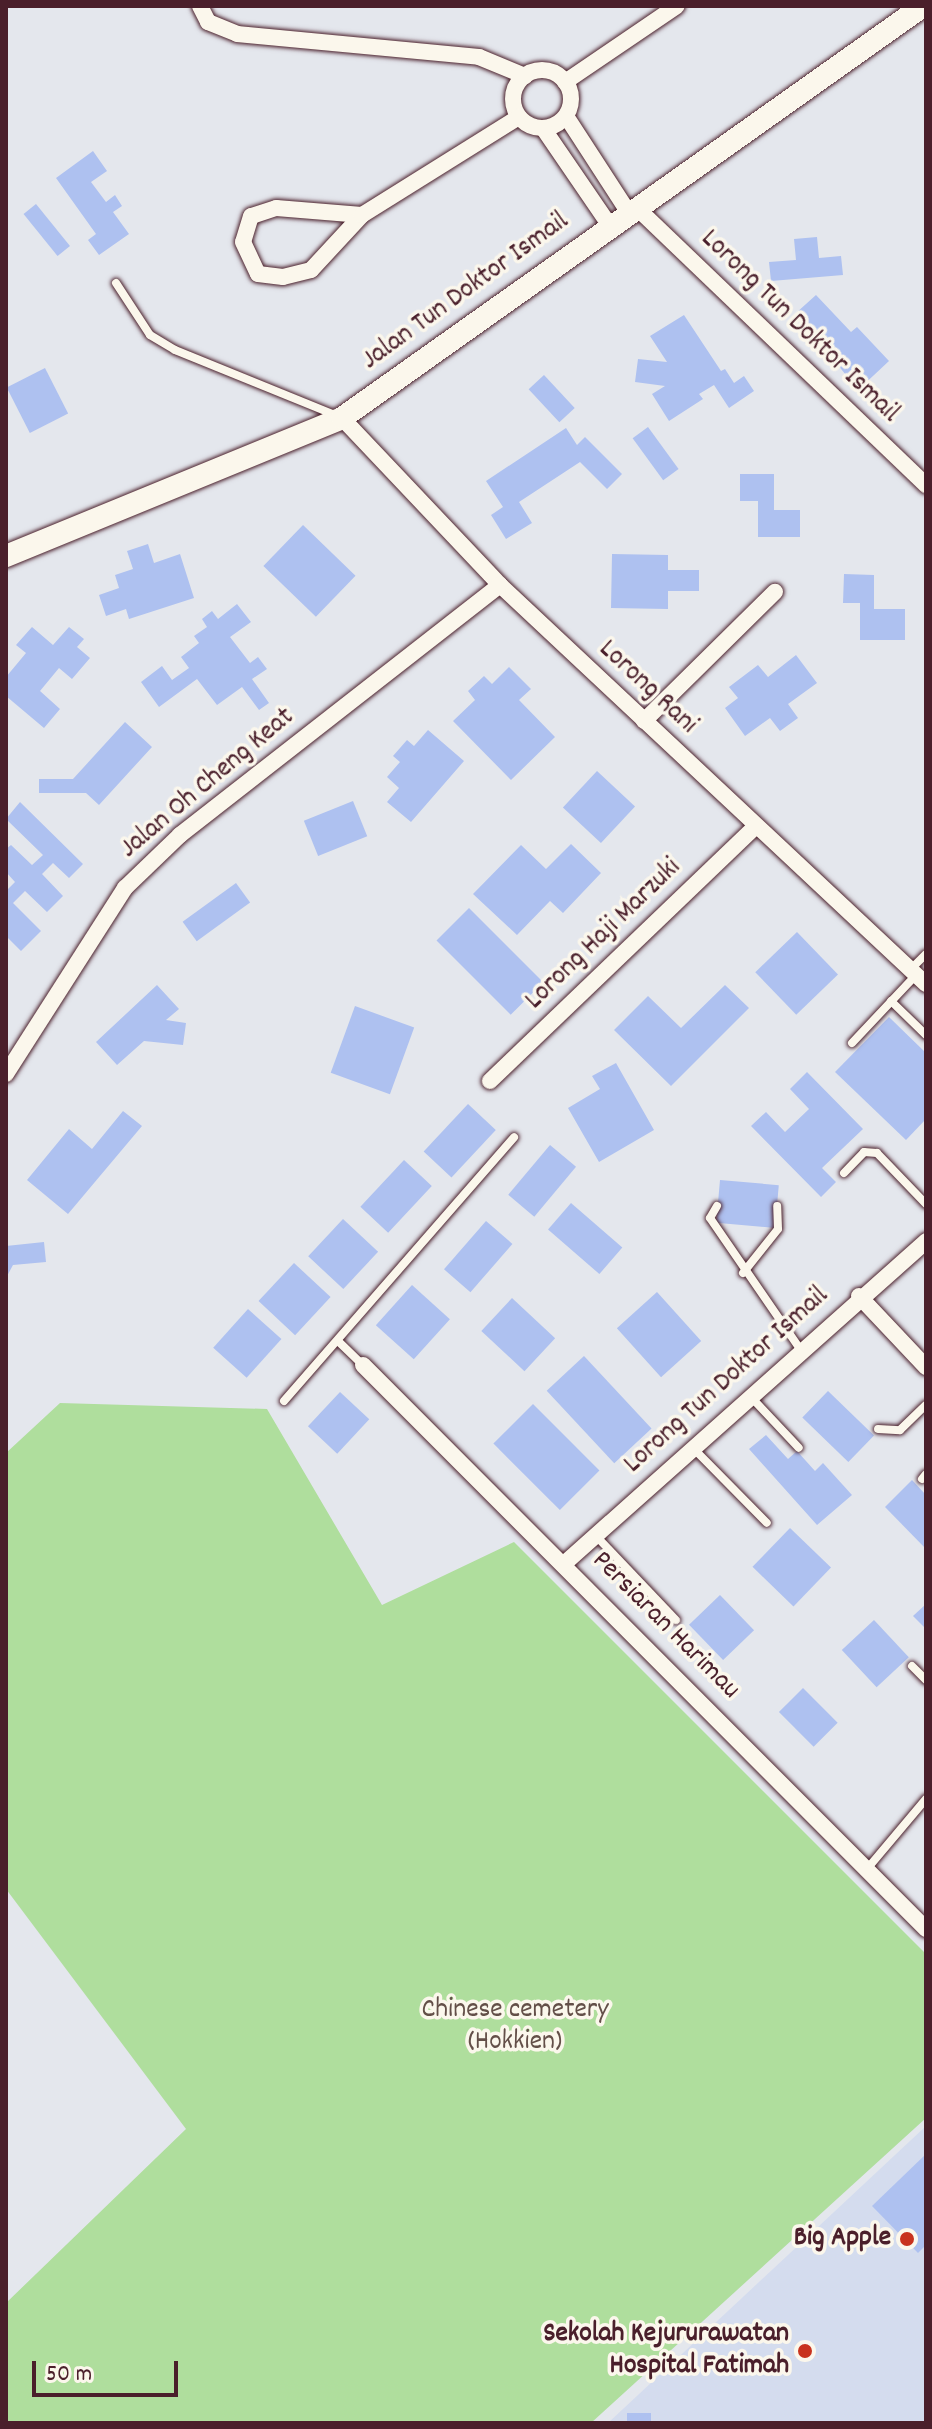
<!DOCTYPE html>
<html>
<head>
<meta charset="utf-8">
<style>
	body { margin:0 }
	#map { position:relative; width:932px; height:2429px; overflow:hidden; background:#e4e7ed; font-family:Dekko,sans-serif }
	div>[style] { position:absolute }
	[style*='--x'] { left:calc(var(--x)*1px); top:calc(var(--y)*1px); width:calc(var(--w)*1px); rotate:calc(var(--a)*1deg) }
	.built>* { inset:0; background:#d4dcee }
	.green>* { inset:0; background:#afde9d }
	.building>* { inset:0; background:#aec1f0; transform-origin:0 0 }
	.roads { filter:drop-shadow(0 0 2px #4a1f2b) drop-shadow(0 0 2px #4a1f2b) }
	.lane>* { height:8px; margin:-4px; padding:0 4px; transform-origin:4px; border-radius:4px; background:#fbf7ec }
	.street>* { height:16px; margin:-8px; padding:0 8px; transform-origin:8px; border-radius:8px; background:#fbf7ec }
	.street>.ring { margin:-8px; padding:0; box-sizing:content-box; background:none; border:16px solid #fbf7ec; border-radius:50% }
	.secondary>* { height:22px; margin:-11px; padding:0 11px; transform-origin:11px; border-radius:11px; background:#fbf7ec }
	.dots>* { width:22px; height:22px; translate:-50% -50%; box-sizing:border-box; border:4px solid #fbf7ec; border-radius:50% }
	span { translate:-50% -50%; white-space:nowrap; text-align:center; line-height:1.15; -webkit-text-stroke:7px #fbf7ec; paint-order:stroke }
	.street-label { font-size:28px; color:#4a1f2b }
	.park-label { font-size:28px; color:#634f48 }
	.poi-label { font-size:28px; color:#4a1f2b; font-weight:700 }
	.right { translate:-100% -50%; text-align:right }
	.frame { position:absolute; inset:0; border:8px solid #4a1f2b; pointer-events:none }
	.scale { position:absolute; left:32px; top:2361px; width:146px; height:36px; box-sizing:border-box; border:4px solid #4a1f2b; border-top:0; padding-left:10px; font-size:24px; line-height:28px; white-space:nowrap; color:#4a1f2b; -webkit-text-stroke:6px #fbf7ec; paint-order:stroke }
</style>
</head>
<body>
<div id="map">
	<div class="built">
		<div style="clip-path:polygon(926px 2126px,926px 2423px,608px 2423px,849px 2198px)"></div>
	</div>
	<div class="green">
		<div style="clip-path:polygon(60px 1403px,267px 1409px,382px 1605px,514px 1542px,926px 1954px,926px 2118px,591px 2423px,6px 2423px,6px 2303px,186px 2129px,6px 1889px,6px 1453px)"></div>
	</div>
	<div class="building">
		<div style="clip-path:polygon(93px 151px,107px 171px,91px 182px,106px 202px,115px 195px,122px 206px,113px 212px,129px 234px,99px 255px,88px 240px,96px 234px,56px 178px)"></div>
		<div style="left:36px;top:204px;width:54px;height:16px;rotate:51deg"></div>
		<div style="clip-path:polygon(817px 237px,819px 258px,841px 256px,843px 275px,771px 281px,769px 262px,796px 260px,794px 239px)"></div>
		<div style="clip-path:polygon(816px 295px,851px 332px,857px 327px,889px 361px,858px 390px,796px 313px)"></div>
		<div style="clip-path:polygon(684px 315px,721px 371px,725px 369px,734px 383px,744px 376px,754px 391px,729px 408px,714px 385px,699px 394px,703px 399px,669px 421px,652px 394px,665px 386px,635px 382px,638px 359px,667px 362px,650px 336px)"></div>
		<div style="left:45px;top:368px;width:51px;height:43px;rotate:63deg"></div>
		<div style="left:544px;top:375px;width:45px;height:21px;rotate:47deg"></div>
		<div style="left:648px;top:427px;width:52px;height:19px;rotate:54deg"></div>
		<div style="clip-path:polygon(566px 428px,577px 445px,585px 437px,622px 474px,607px 489px,580px 462px,519px 502px,532px 523px,506px 539px,491px 515px,503px 507px,486px 481px)"></div>
		<div style="clip-path:polygon(740px 474px,774px 474px,774px 510px,800px 510px,800px 537px,758px 537px,758px 501px,740px 501px)"></div>
		<div style="left:303px;top:525px;width:73px;height:57px;rotate:44deg"></div>
		<div style="clip-path:polygon(148px 544px,154px 563px,180px 554px,194px 598px,129px 619px,126px 609px,106px 616px,99px 595px,119px 588px,115px 575px,133px 569px,127px 551px)"></div>
		<div style="clip-path:polygon(612px 554px,668px 555px,668px 570px,699px 570px,699px 591px,668px 591px,668px 609px,611px 608px)"></div>
		<div style="clip-path:polygon(844px 574px,874px 575px,874px 609px,905px 609px,905px 640px,860px 640px,860px 603px,843px 603px)"></div>
		<div style="clip-path:polygon(237px 604px,251px 622px,230px 637px,250px 663px,258px 657px,267px 669px,252px 679px,269px 703px,259px 710px,242px 687px,217px 705px,197px 679px,159px 707px,141px 682px,162px 666px,172px 680px,189px 668px,181px 657px,199px 643px,194px 636px,207px 627px,202px 619px,212px 611px,218px 619px)"></div>
		<div style="clip-path:polygon(32px 627px,53px 645px,69px 627px,84px 639px,77px 647px,90px 658px,72px 679px,59px 668px,40px 691px,60px 709px,44px 728px,6px 696px,6px 677px,26px 653px,16px 645px)"></div>
		<div style="clip-path:polygon(796px 655px,817px 683px,788px 704px,798px 718px,780px 731px,770px 718px,745px 736px,725px 708px,738px 698px,729px 687px,758px 665px,768px 677px)"></div>
		<div style="clip-path:polygon(509px 667px,531px 689px,519px 700px,555px 737px,511px 780px,453px 721px,475px 700px,468px 691px,484px 676px,492px 684px)"></div>
		<div style="clip-path:polygon(125px 722px,152px 747px,99px 805px,86px 793px,39px 793px,39px 779px,73px 779px)"></div>
		<div style="clip-path:polygon(428px 730px,464px 761px,411px 822px,387px 802px,399px 788px,387px 777px,400px 762px,393px 756px,407px 740px,414px 746px)"></div>
		<div style="left:597px;top:771px;width:52px;height:50px;rotate:43deg"></div>
		<div style="left:353px;top:801px;width:38px;height:53px;rotate:68deg"></div>
		<div style="clip-path:polygon(20px 802px,83px 864px,69px 878px,53px 863px,42px 874px,63px 896px,47px 912px,25px 891px,13px 903px,41px 931px,21px 951px,6px 936px,6px 891px,15px 882px,6px 872px,6px 849px,11px 845px,32px 865px,43px 855px,6px 819px)"></div>
		<div style="clip-path:polygon(571px 844px,601px 873px,563px 913px,550px 901px,517px 935px,473px 894px,521px 845px,546px 869px)"></div>
		<div style="left:236px;top:883px;width:24px;height:66px;rotate:54deg"></div>
		<div style="left:469px;top:908px;width:105px;height:46px;rotate:45deg"></div>
		<div style="left:797px;top:932px;width:59px;height:58px;rotate:46deg"></div>
		<div style="clip-path:polygon(157px 985px,179px 1009px,166px 1020px,186px 1023px,183px 1045px,144px 1041px,117px 1065px,96px 1042px)"></div>
		<div style="clip-path:polygon(725px 985px,749px 1008px,671px 1086px,614px 1030px,648px 996px,681px 1028px)"></div>
		<div style="left:355px;top:1006px;width:63px;height:71px;rotate:20deg"></div>
		<div style="clip-path:polygon(889px 1017px,926px 1053px,926px 1119px,906px 1140px,835px 1072px)"></div>
		<div style="clip-path:polygon(616px 1063px,654px 1130px,599px 1162px,568px 1108px,600px 1089px,592px 1076px)"></div>
		<div style="clip-path:polygon(807px 1072px,863px 1129px,822px 1168px,836px 1182px,821px 1197px,751px 1126px,766px 1112px,785px 1132px,809px 1109px,790px 1089px)"></div>
		<div style="left:468px;top:1104px;width:38px;height:65px;rotate:43deg"></div>
		<div style="clip-path:polygon(123px 1111px,142px 1126px,68px 1214px,27px 1180px,69px 1129px,92px 1149px)"></div>
		<div style="left:550px;top:1145px;width:34px;height:65px;rotate:40deg"></div>
		<div style="left:404px;top:1160px;width:38px;height:64px;rotate:43deg"></div>
		<div style="left:720px;top:1180px;width:59px;height:43px;rotate:5deg"></div>
		<div style="left:571px;top:1203px;width:68px;height:35px;rotate:41deg"></div>
		<div style="left:343px;top:1219px;width:48px;height:51px;rotate:43deg"></div>
		<div style="left:486px;top:1221px;width:35px;height:64px;rotate:41deg"></div>
		<div style="clip-path:polygon(44px 1242px,46px 1262px,13px 1265px,6px 1278px,6px 1246px)"></div>
		<div style="left:294px;top:1263px;width:50px;height:52px;rotate:43deg"></div>
		<div style="left:412px;top:1285px;width:51px;height:54px;rotate:42deg"></div>
		<div style="left:657px;top:1292px;width:66px;height:54px;rotate:48deg"></div>
		<div style="left:512px;top:1298px;width:59px;height:45px;rotate:43deg"></div>
		<div style="left:248px;top:1309px;width:45px;height:52px;rotate:42deg"></div>
		<div style="left:584px;top:1356px;width:99px;height:51px;rotate:47deg"></div>
		<div style="left:828px;top:1391px;width:64px;height:37px;rotate:44deg"></div>
		<div style="left:340px;top:1392px;width:40px;height:47px;rotate:43deg"></div>
		<div style="left:533px;top:1404px;width:94px;height:56px;rotate:45deg"></div>
		<div style="clip-path:polygon(766px 1435px,788px 1459px,797px 1451px,815px 1471px,823px 1463px,852px 1495px,817px 1525px,749px 1449px)"></div>
		<div style="clip-path:polygon(912px 1480px,926px 1495px,926px 1549px,885px 1507px)"></div>
		<div style="left:790px;top:1528px;width:57px;height:54px;rotate:44deg"></div>
		<div style="left:720px;top:1595px;width:49px;height:43px;rotate:46deg"></div>
		<div style="clip-path:polygon(926px 1604px,926px 1629px,913px 1616px)"></div>
		<div style="left:874px;top:1620px;width:51px;height:44px;rotate:47deg"></div>
		<div style="left:803px;top:1688px;width:49px;height:34px;rotate:45deg"></div>
		<div style="clip-path:polygon(926px 2154px,926px 2245px,918px 2253px,872px 2206px)"></div>
		<div style="left:627px;top:2413px;width:24px;height:10px"></div>
	</div>
	<div class="roads">
		<div class="lane">
			<div style="--x:116;--y:283;--w:62;--a:56.8"></div>
			<div style="--x:150;--y:335;--w:29;--a:31"></div>
			<div style="--x:175;--y:350;--w:173;--a:22.1"></div>
			<div style="--x:911;--y:969;--w:21;--a:-45"></div>
			<div style="--x:891;--y:1001;--w:49;--a:44.2"></div>
			<div style="--x:852;--y:1043;--w:93;--a:-46.7"></div>
			<div style="--x:844;--y:1173;--w:29;--a:-46"></div>
			<div style="--x:864;--y:1152;--w:13;--a:4"></div>
			<div style="--x:877;--y:1153;--w:71;--a:46.1"></div>
			<div style="--x:717;--y:1206;--w:14;--a:120"></div>
			<div style="--x:710;--y:1218;--w:159;--a:55.5"></div>
			<div style="--x:743;--y:1273;--w:56;--a:-51.5"></div>
			<div style="--x:778;--y:1229;--w:23;--a:-92"></div>
			<div style="--x:338;--y:1341;--w:35;--a:44"></div>
			<div style="--x:750;--y:1396;--w:71;--a:46.7"></div>
			<div style="--x:284;--y:1401;--w:350;--a:-48.9"></div>
			<div style="--x:878;--y:1429;--w:22;--a:3"></div>
			<div style="--x:900;--y:1430;--w:36;--a:-44"></div>
			<div style="--x:693;--y:1448;--w:105;--a:45.4"></div>
			<div style="--x:922;--y:1479;--w:6;--a:-51"></div>
			<div style="--x:596;--y:1536;--w:116;--a:46.4"></div>
			<div style="--x:912;--y:1666;--w:20;--a:45"></div>
			<div style="--x:867;--y:1869;--w:92;--a:-49.9"></div>
		</div>
		<div class="street">
			<div style="--x:200;--y:6;--w:18;--a:63"></div>
			<div style="--x:208;--y:22;--w:31;--a:22"></div>
			<div style="--x:237;--y:34;--w:243;--a:5.4"></div>
			<div style="--x:479;--y:57;--w:50;--a:22.4"></div>
			<div class="ring" style="left:513px;top:70px;width:42px;height:42px"></div>
			<div style="--x:565;--y:82;--w:135;--a:-34.2"></div>
			<div style="--x:566;--y:116;--w:116;--a:57"></div>
			<div style="--x:543;--y:128;--w:119;--a:55.6"></div>
			<div style="--x:636;--y:207;--w:402;--a:43.8"></div>
			<div style="--x:362;--y:215;--w:86;--a:-175.3"></div>
			<div style="--x:276;--y:208;--w:26;--a:162"></div>
			<div style="--x:251;--y:216;--w:27;--a:107"></div>
			<div style="--x:243;--y:242;--w:35;--a:65"></div>
			<div style="--x:258;--y:274;--w:25;--a:7"></div>
			<div style="--x:283;--y:277;--w:29;--a:-14"></div>
			<div style="--x:311;--y:270;--w:75;--a:-47.2"></div>
			<div style="--x:362;--y:215;--w:185;--a:-32"></div>
			<div style="--x:342;--y:418;--w:230;--a:46.6"></div>
			<div style="--x:500;--y:585;--w:584;--a:43.13"></div>
			<div style="--x:644;--y:721;--w:184;--a:-44.6"></div>
			<div style="--x:6;--y:1074;--w:221;--a:-57.4"></div>
			<div style="--x:125;--y:888;--w:76;--a:-43.9"></div>
			<div style="--x:180;--y:835;--w:406;--a:-38"></div>
			<div style="--x:490;--y:1081;--w:367;--a:-43.8"></div>
			<div style="--x:859;--y:1296;--w:98;--a:46.7"></div>
			<div style="--x:363;--y:1365;--w:797;--a:45.05"></div>
			<div style="--x:565;--y:1563;--w:484;--a:-41.7"></div>
		</div>
		<div class="secondary">
			<div style="--x:6;--y:556;--w:363;--a:-22.3"></div>
			<div style="--x:342;--y:418;--w:712;--a:-35.34"></div>
		</div>
	</div>
	<div class="dots">
		<div style="left:907px;top:2239px;background:#c8321e"></div>
		<div style="left:805px;top:2351px;background:#c8321e"></div>
	</div>
	<div class="street-label">
		<span style="left:466px;top:292px;rotate:-36deg">Jalan Tun Doktor Ismail</span>
		<span style="left:799px;top:327px;rotate:44deg">Lorong Tun Doktor Ismail</span>
		<span style="left:647px;top:688px;rotate:43deg">Lorong Rani</span>
		<span style="left:208px;top:784px;rotate:-40deg">Jalan Oh Cheng Keat</span>
		<span style="left:604px;top:935px;rotate:-44deg">Lorong Haji Marzuki</span>
		<span style="left:727px;top:1381px;rotate:-42deg">Lorong Tun Doktor Ismail</span>
		<span style="left:665px;top:1626px;rotate:45deg">Persiaran Harimau</span>
	</div>
	<div class="park-label">
		<span style="left:515px;top:2027px">Chinese cemetery<br>(Hokkien)</span>
	</div>
	<div class="poi-label">
		<span class="right" style="left:891px;top:2239px">Big Apple</span>
		<span class="right" style="left:789px;top:2351px">Sekolah Kejururawatan<br>Hospital Fatimah</span>
	</div>
	<div class="frame"></div>
	<div class="scale">50 m</div>
</div>
</body>
</html>
